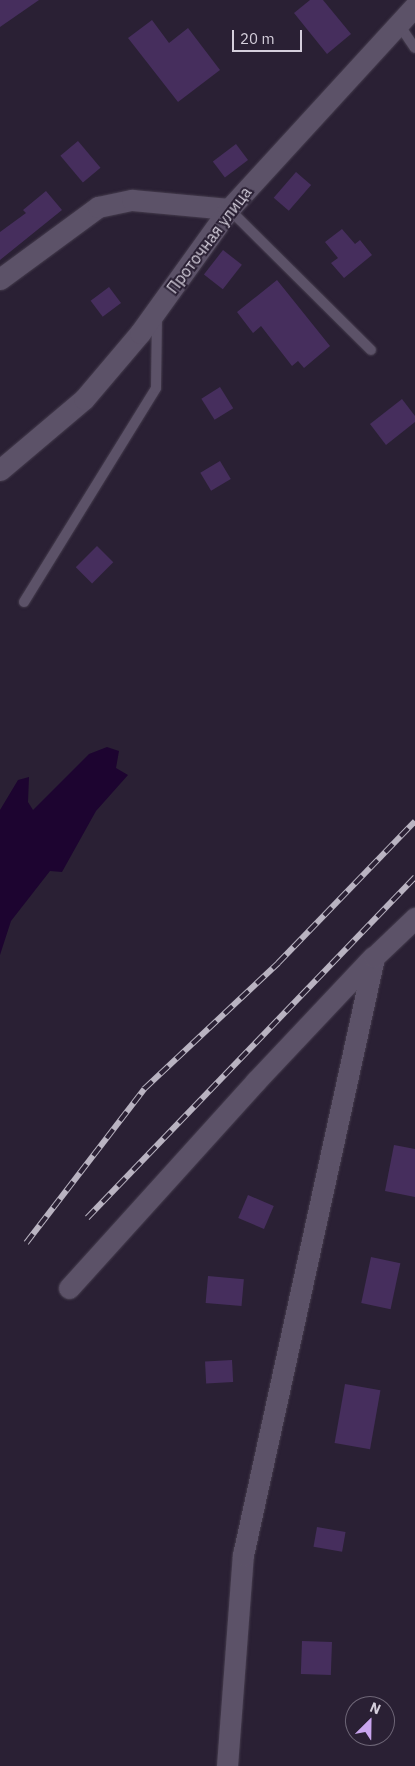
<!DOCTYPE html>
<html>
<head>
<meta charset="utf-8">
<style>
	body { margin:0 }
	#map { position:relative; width:415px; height:1766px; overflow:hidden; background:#2a2034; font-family:"IBM Plex Sans",sans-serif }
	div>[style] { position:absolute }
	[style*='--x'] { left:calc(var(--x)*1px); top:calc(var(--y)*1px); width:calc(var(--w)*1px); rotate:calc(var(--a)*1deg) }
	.water>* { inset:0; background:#1d0430 }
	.building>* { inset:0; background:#462e5d; transform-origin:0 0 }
	.roads { filter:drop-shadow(0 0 1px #453c4d) drop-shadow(0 0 1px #453c4d) }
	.service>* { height:10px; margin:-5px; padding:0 5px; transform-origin:5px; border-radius:5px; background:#5c5268 }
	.minor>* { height:21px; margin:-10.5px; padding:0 10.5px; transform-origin:10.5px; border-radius:10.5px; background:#5c5268 }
	.rail>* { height:5.5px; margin-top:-2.75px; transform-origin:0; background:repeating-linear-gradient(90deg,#2a2034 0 11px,#b9b3c1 0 22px); box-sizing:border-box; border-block:1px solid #b9b3c1 }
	span { translate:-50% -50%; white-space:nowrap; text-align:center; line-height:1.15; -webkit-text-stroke:4px #2a2034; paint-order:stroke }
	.street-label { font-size:16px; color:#d5cfdc }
	.north { position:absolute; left:345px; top:1696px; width:50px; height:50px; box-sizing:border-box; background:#2a2034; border:1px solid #6e6677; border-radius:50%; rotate:23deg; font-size:14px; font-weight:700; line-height:20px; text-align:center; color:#d5cfdc }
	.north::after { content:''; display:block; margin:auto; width:18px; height:22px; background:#c9a5ee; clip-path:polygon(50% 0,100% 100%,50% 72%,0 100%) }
	.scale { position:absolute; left:232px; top:30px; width:70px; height:22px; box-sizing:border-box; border:2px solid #d5cfdc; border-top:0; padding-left:6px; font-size:15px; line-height:18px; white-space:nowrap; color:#d5cfdc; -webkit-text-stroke:4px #2a2034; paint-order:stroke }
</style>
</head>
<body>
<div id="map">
	<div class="water">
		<div style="clip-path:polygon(107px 747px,119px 751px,116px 768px,128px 775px,96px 811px,62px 872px,50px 871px,11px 921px,0 955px,0 810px,18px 780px,29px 777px,28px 802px,33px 810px,89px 754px)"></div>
	</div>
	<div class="building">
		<div style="clip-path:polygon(0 0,39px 0,0 27px)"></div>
		<div style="clip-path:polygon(310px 0,323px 0,351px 34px,327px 54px,294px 13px)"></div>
		<div style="clip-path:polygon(152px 20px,169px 43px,188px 28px,220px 70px,178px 102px,128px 38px)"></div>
		<div style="left:78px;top:141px;width:35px;height:23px;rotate:50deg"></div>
		<div style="left:236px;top:144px;width:20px;height:29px;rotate:53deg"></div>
		<div style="left:296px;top:172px;width:20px;height:34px;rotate:41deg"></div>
		<div style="clip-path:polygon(46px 191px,62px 210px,0 260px,0 232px,26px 213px,23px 210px)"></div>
		<div style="clip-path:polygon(342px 229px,355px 244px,360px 240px,372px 255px,344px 278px,331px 263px,338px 258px,325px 242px)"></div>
		<div style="left:223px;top:250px;width:24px;height:31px;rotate:38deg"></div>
		<div style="clip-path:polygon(277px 280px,330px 346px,304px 368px,298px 361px,292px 366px,261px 326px,253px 333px,237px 312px)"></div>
		<div style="left:109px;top:287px;width:20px;height:23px;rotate:53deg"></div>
		<div style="left:220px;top:387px;width:25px;height:22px;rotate:58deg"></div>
		<div style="clip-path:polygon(402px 399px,415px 416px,415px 422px,386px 445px,370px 424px)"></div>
		<div style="left:220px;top:461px;width:21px;height:23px;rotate:59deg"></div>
		<div style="left:97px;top:546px;width:23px;height:30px;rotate:45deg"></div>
		<div style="clip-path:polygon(394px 1145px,415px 1149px,415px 1197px,385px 1191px)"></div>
		<div style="left:248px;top:1195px;width:28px;height:25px;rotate:23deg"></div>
		<div style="left:371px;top:1257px;width:30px;height:47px;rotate:12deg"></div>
		<div style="left:208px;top:1276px;width:36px;height:27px;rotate:5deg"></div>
		<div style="left:232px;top:1360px;width:22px;height:27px;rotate:87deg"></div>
		<div style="left:345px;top:1384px;width:36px;height:60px;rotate:10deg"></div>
		<div style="left:317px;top:1527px;width:29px;height:20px;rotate:10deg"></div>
		<div style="left:302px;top:1641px;width:30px;height:33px;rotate:2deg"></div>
	</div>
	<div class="roads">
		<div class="service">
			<div style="--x:398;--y:23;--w:30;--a:56"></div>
			<div style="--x:229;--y:209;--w:200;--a:44.8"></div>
			<div style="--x:24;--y:602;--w:251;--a:-58.3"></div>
			<div style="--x:156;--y:388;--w:73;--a:-89.2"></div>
		</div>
		<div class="minor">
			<div style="--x:0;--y:279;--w:122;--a:-36.3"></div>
			<div style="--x:98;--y:207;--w:35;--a:-12"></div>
			<div style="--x:132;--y:200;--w:97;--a:5.3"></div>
			<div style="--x:0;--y:470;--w:110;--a:-40.2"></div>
			<div style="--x:84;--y:399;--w:87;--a:-49.7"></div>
			<div style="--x:140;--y:333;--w:153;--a:-54.3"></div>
			<div style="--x:229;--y:209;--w:275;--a:-47.5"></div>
			<div style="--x:69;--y:1288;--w:279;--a:-47.9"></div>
			<div style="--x:256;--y:1081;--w:170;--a:-46.7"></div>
			<div style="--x:227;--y:1766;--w:212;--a:-85.7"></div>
			<div style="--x:243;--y:1555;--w:612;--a:-77.64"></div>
			<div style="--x:374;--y:957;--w:57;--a:-43.6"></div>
		</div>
	</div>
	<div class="rail">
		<div style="--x:87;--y:1218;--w:473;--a:-46.1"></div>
		<div style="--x:26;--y:1243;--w:194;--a:-52.5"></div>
		<div style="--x:144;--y:1089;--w:184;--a:-43.2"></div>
		<div style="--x:278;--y:963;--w:197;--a:-46"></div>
	</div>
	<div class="street-label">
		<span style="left:209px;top:240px;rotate:-53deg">Проточная улица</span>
	</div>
	<div class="north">N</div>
	<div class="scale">20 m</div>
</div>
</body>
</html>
